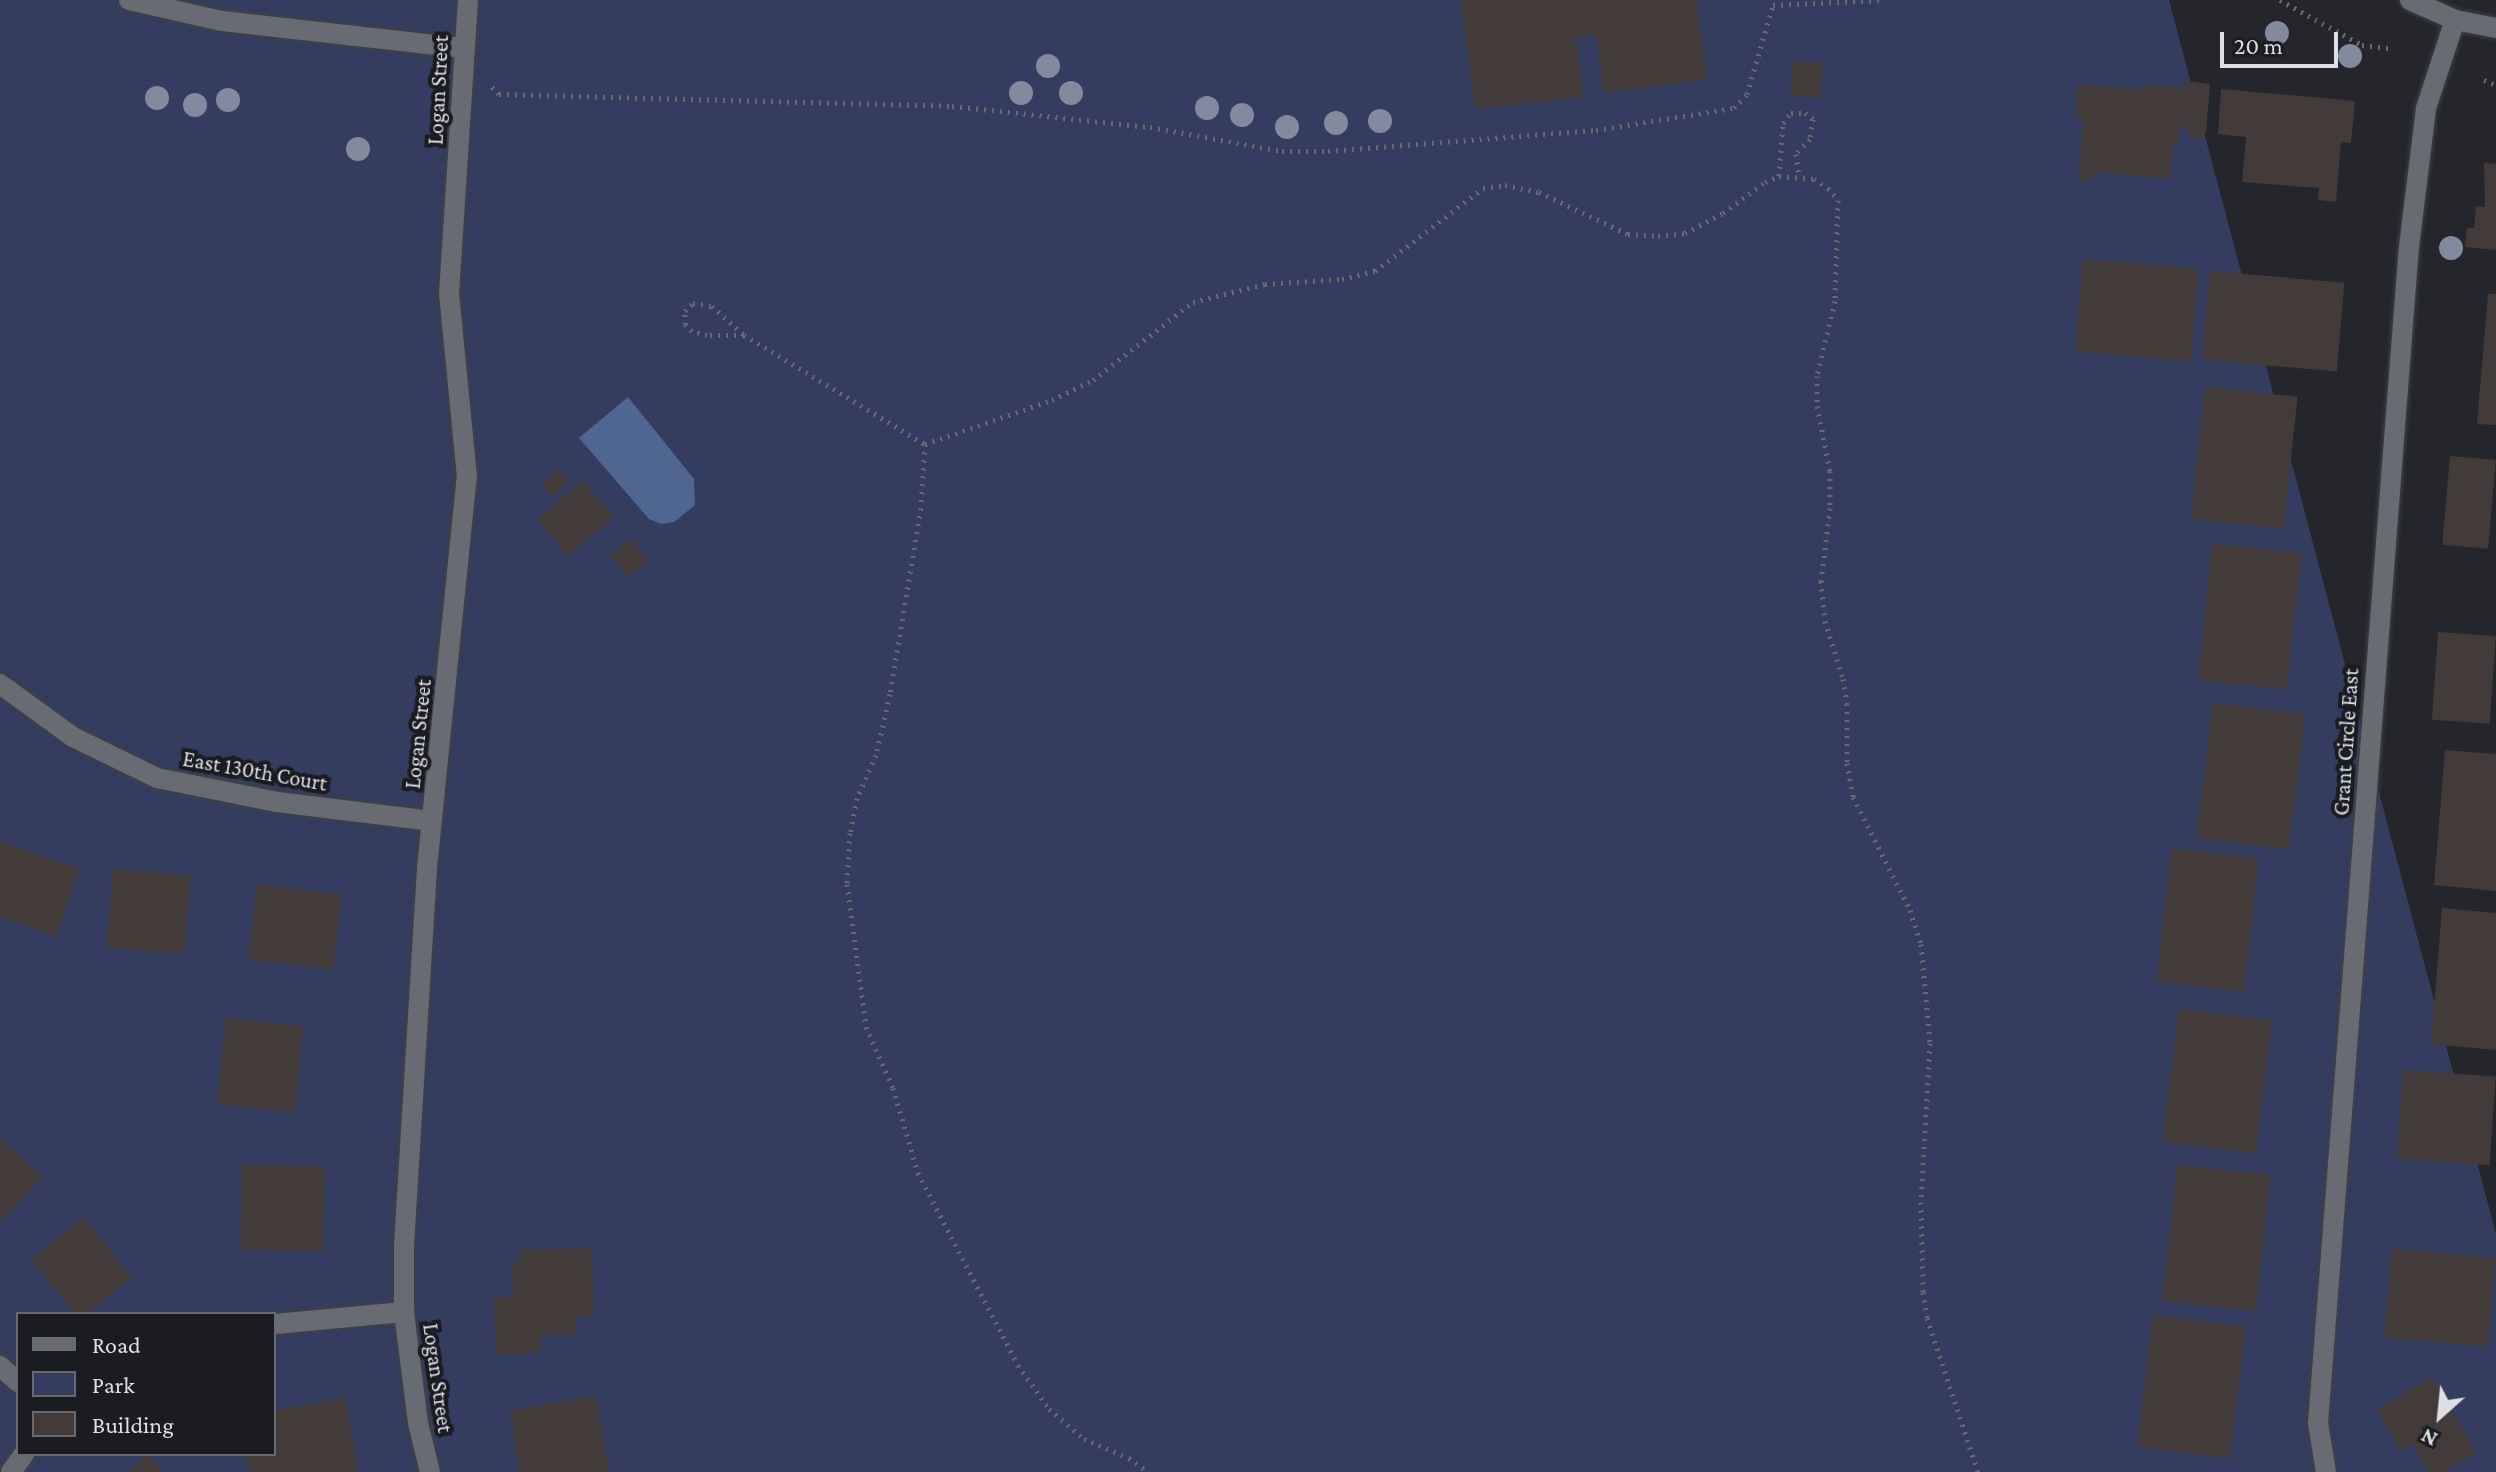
<!DOCTYPE html>
<html>
<head>
<meta charset="utf-8">
<style>
	body { margin:0 }
	#map { position:relative; width:2496px; height:1472px; overflow:hidden; background:#24262c; font-family:"Crimson Pro",serif }
	div>[style] { position:absolute }
	[style*='--x'] { left:calc(var(--x)*1px); top:calc(var(--y)*1px); width:calc(var(--w)*1px); rotate:calc(var(--a)*1deg) }
	.green>* { inset:0; background:#343d5f }
	.water>* { inset:0; background:#4f6691 }
	.building>* { inset:0; background:#433b39; transform-origin:0 0 }
	.path>* { height:5px; margin-top:-2.5px; transform-origin:0; background:repeating-linear-gradient(90deg,#686a6f 0 2px,transparent 0 8px) }
	.roads { filter:drop-shadow(0 0 2px #3f4146) drop-shadow(0 0 2px #3f4146) }
	.minor>* { height:20px; margin:-10px; padding:0 10px; transform-origin:10px; border-radius:10px; background:#696b72 }
	.trees>* { width:24px; height:24px; margin:-12px; border-radius:50%; background:#848a9d }
	span { translate:-50% -50%; white-space:nowrap; text-align:center; line-height:1.15; -webkit-text-stroke:8px #1a1c22; paint-order:stroke }
	.street-label { font-size:22px; color:#dddfe3 }
	.legend { position:absolute; left:16px; top:1312px; width:260px; height:144px; box-sizing:border-box; background:#1a1c22; border:2px solid #686a6f; margin:0; padding:10px 14px; list-style:none; font-size:24px; color:#dddfe3 }
	.legend li { display:flex; align-items:center; gap:16px; height:40px }
	.legend b { width:40px; border:2px solid #686a6f }
	.north { position:absolute; left:2400px; top:1376px; width:80px; height:80px; -webkit-text-stroke:6px #1a1c22; paint-order:stroke; rotate:207deg; font-size:22px; font-weight:700; line-height:32px; text-align:center; color:#dddfe3 }
	.north::after { content:''; display:block; margin:auto; width:28px; height:36px; background:#dddfe3; clip-path:polygon(50% 0,100% 100%,50% 72%,0 100%) }
	.scale { position:absolute; left:2220px; top:32px; width:118px; height:36px; box-sizing:border-box; border:4px solid #dddfe3; border-top:0; padding-left:10px; font-size:24px; line-height:28px; white-space:nowrap; color:#dddfe3; -webkit-text-stroke:6px #1a1c22; paint-order:stroke }
</style>
</head>
<body>
<div id="map">
	<div class="green">
		<div style="clip-path:polygon(evenodd,0 0,2169px 0,2496px 1234px,2496px 1472px,0 1472px,0 0,18px 1314px,274px 1314px,274px 1454px,18px 1454px,18px 1314px)"></div>
	</div>
	<div class="water">
		<div style="clip-path:polygon(628px 397px,694px 479px,695px 505px,674px 522px,661px 524px,649px 519px,579px 438px)"></div>
	</div>
	<div class="building">
		<div style="clip-path:polygon(1461px 0,1697px 0,1707px 80px,1604px 93px,1596px 35px,1576px 37px,1583px 97px,1475px 110px)"></div>
		<div style="left:1793px;top:61px;width:30px;height:35px;rotate:4deg"></div>
		<div style="clip-path:polygon(2186px 81px,2210px 84px,2206px 132px,2200px 139px,2192px 138px,2186px 127px,2180px 126px,2179px 146px,2172px 146px,2170px 179px,2093px 172px,2093px 181px,2078px 181px,2084px 118px,2075px 117px,2078px 84px,2142px 90px,2142px 85px,2185px 88px)"></div>
		<div style="clip-path:polygon(2221px 89px,2355px 101px,2351px 143px,2341px 142px,2336px 202px,2318px 200px,2319px 188px,2242px 182px,2246px 137px,2218px 134px)"></div>
		<div style="clip-path:polygon(2484px 163px,2496px 164px,2496px 250px,2465px 247px,2467px 228px,2474px 228px,2476px 206px,2485px 207px)"></div>
		<div style="left:2083px;top:259px;width:116px;height:93px;rotate:5deg"></div>
		<div style="left:2210px;top:271px;width:135px;height:89px;rotate:5deg"></div>
		<div style="clip-path:polygon(2488px 294px,2496px 294px,2496px 425px,2477px 424px)"></div>
		<div style="left:2205px;top:387px;width:93px;height:133px;rotate:6deg"></div>
		<div style="left:2450px;top:456px;width:46px;height:89px;rotate:5deg"></div>
		<div style="left:558px;top:469px;width:18px;height:22px;rotate:49deg"></div>
		<div style="left:583px;top:481px;width:48px;height:60px;rotate:50deg"></div>
		<div style="left:631px;top:539px;width:28px;height:26px;rotate:51deg"></div>
		<div style="left:2212px;top:544px;width:90px;height:137px;rotate:6deg"></div>
		<div style="left:2438px;top:632px;width:58px;height:88px;rotate:4deg"></div>
		<div style="left:2213px;top:703px;width:93px;height:136px;rotate:7deg"></div>
		<div style="clip-path:polygon(2445px 750px,2496px 754px,2496px 891px,2434px 885px)"></div>
		<div style="clip-path:polygon(0 841px,80px 869px,56px 937px,0 917px)"></div>
		<div style="left:2171px;top:849px;width:88px;height:134px;rotate:6deg"></div>
		<div style="left:113px;top:869px;width:78px;height:79px;rotate:5deg"></div>
		<div style="left:257px;top:884px;width:86px;height:76px;rotate:7deg"></div>
		<div style="clip-path:polygon(2442px 908px,2496px 913px,2496px 1050px,2431px 1044px)"></div>
		<div style="left:2179px;top:1009px;width:94px;height:134px;rotate:7deg"></div>
		<div style="left:226px;top:1018px;width:78px;height:87px;rotate:6deg"></div>
		<div style="left:2403px;top:1070px;width:93px;height:89px;rotate:4deg"></div>
		<div style="clip-path:polygon(0 1138px,43px 1177px,0 1223px)"></div>
		<div style="left:242px;top:1165px;width:83px;height:85px;rotate:1deg"></div>
		<div style="left:2177px;top:1165px;width:94px;height:137px;rotate:6deg"></div>
		<div style="clip-path:polygon(84px 1217px,132px 1278px,87px 1314px,75px 1314px,31px 1259px)"></div>
		<div style="clip-path:polygon(592px 1248px,594px 1316px,576px 1317px,577px 1335px,540px 1336px,541px 1353px,496px 1355px,494px 1297px,513px 1297px,512px 1265px,519px 1265px,519px 1250px)"></div>
		<div style="left:2392px;top:1249px;width:104px;height:89px;rotate:5deg"></div>
		<div style="left:2153px;top:1315px;width:94px;height:133px;rotate:7deg"></div>
		<div style="clip-path:polygon(2432px 1377px,2477px 1453px,2445px 1472px,2429px 1472px,2413px 1444px,2401px 1451px,2377px 1410px)"></div>
		<div style="clip-path:polygon(596px 1396px,610px 1472px,520px 1472px,510px 1411px)"></div>
		<div style="clip-path:polygon(345px 1398px,359px 1472px,250px 1472px,246px 1454px,274px 1454px,274px 1411px)"></div>
		<div style="clip-path:polygon(148px 1454px,163px 1472px,128px 1472px)"></div>
	</div>
	<div class="path">
		<div style="--x:2280;--y:0;--w:94;--a:28.8"></div>
		<div style="--x:2362;--y:45;--w:31;--a:7"></div>
		<div style="--x:2484;--y:80;--w:13;--a:23"></div>
		<div style="--x:492;--y:87;--w:10;--a:45"></div>
		<div style="--x:499;--y:94;--w:453;--a:1.5"></div>
		<div style="--x:952;--y:106;--w:199;--a:6.1"></div>
		<div style="--x:1150;--y:127;--w:134;--a:10.3"></div>
		<div style="--x:1282;--y:151;--w:46;--a:0"></div>
		<div style="--x:1328;--y:151;--w:269;--a:-4.5"></div>
		<div style="--x:1596;--y:130;--w:140;--a:-9.1"></div>
		<div style="--x:1734;--y:108;--w:19;--a:-47"></div>
		<div style="--x:1747;--y:94;--w:93;--a:-73.7"></div>
		<div style="--x:1773;--y:5;--w:108;--a:-2.7"></div>
		<div style="--x:1779;--y:176;--w:53;--a:-85.7"></div>
		<div style="--x:1783;--y:123;--w:13;--a:-51"></div>
		<div style="--x:1791;--y:113;--w:14;--a:0"></div>
		<div style="--x:1805;--y:113;--w:10;--a:37"></div>
		<div style="--x:1813;--y:119;--w:20;--a:99"></div>
		<div style="--x:1810;--y:139;--w:21;--a:133"></div>
		<div style="--x:1796;--y:154;--w:22;--a:82"></div>
		<div style="--x:744;--y:335;--w:37;--a:180"></div>
		<div style="--x:707;--y:335;--w:16;--a:-165"></div>
		<div style="--x:692;--y:331;--w:10;--a:-135"></div>
		<div style="--x:685;--y:324;--w:13;--a:-90"></div>
		<div style="--x:685;--y:311;--w:11;--a:-45"></div>
		<div style="--x:693;--y:303;--w:19;--a:9"></div>
		<div style="--x:712;--y:306;--w:43;--a:42.2"></div>
		<div style="--x:744;--y:335;--w:211;--a:31.1"></div>
		<div style="--x:925;--y:444;--w:134;--a:-19.1"></div>
		<div style="--x:1052;--y:400;--w:46;--a:-26"></div>
		<div style="--x:1093;--y:380;--w:127;--a:-38"></div>
		<div style="--x:1193;--y:302;--w:74;--a:-14"></div>
		<div style="--x:1265;--y:284;--w:77;--a:-3.7"></div>
		<div style="--x:1342;--y:279;--w:34;--a:-14"></div>
		<div style="--x:1375;--y:271;--w:136;--a:-37.5"></div>
		<div style="--x:1483;--y:188;--w:22;--a:-8"></div>
		<div style="--x:1505;--y:185;--w:35;--a:12"></div>
		<div style="--x:1539;--y:192;--w:98;--a:25.3"></div>
		<div style="--x:1628;--y:234;--w:30;--a:4"></div>
		<div style="--x:1658;--y:236;--w:27;--a:-6"></div>
		<div style="--x:1685;--y:233;--w:43;--a:-27.8"></div>
		<div style="--x:1723;--y:213;--w:52;--a:-36.4"></div>
		<div style="--x:1765;--y:182;--w:15;--a:-23"></div>
		<div style="--x:1779;--y:176;--w:35;--a:5"></div>
		<div style="--x:1814;--y:179;--w:17;--a:33"></div>
		<div style="--x:1828;--y:188;--w:16;--a:50"></div>
		<div style="--x:1838;--y:200;--w:101;--a:91.7"></div>
		<div style="--x:1835;--y:301;--w:77;--a:103.5"></div>
		<div style="--x:1817;--y:376;--w:30;--a:90"></div>
		<div style="--x:1817;--y:406;--w:66;--a:78.7"></div>
		<div style="--x:1830;--y:471;--w:37;--a:90"></div>
		<div style="--x:1830;--y:508;--w:74;--a:97"></div>
		<div style="--x:1821;--y:581;--w:40;--a:84.3"></div>
		<div style="--x:1825;--y:621;--w:61;--a:72.8"></div>
		<div style="--x:1843;--y:679;--w:25;--a:81"></div>
		<div style="--x:1847;--y:704;--w:59;--a:90"></div>
		<div style="--x:1847;--y:763;--w:35;--a:80"></div>
		<div style="--x:1853;--y:797;--w:127;--a:63.2"></div>
		<div style="--x:1910;--y:910;--w:36;--a:72"></div>
		<div style="--x:1921;--y:944;--w:99;--a:84.8"></div>
		<div style="--x:1930;--y:1043;--w:159;--a:93.2"></div>
		<div style="--x:1921;--y:1202;--w:90;--a:88.7"></div>
		<div style="--x:1923;--y:1292;--w:26;--a:81"></div>
		<div style="--x:1927;--y:1318;--w:162;--a:71.7"></div>
		<div style="--x:925;--y:444;--w:64;--a:93.6"></div>
		<div style="--x:921;--y:508;--w:189;--a:99.5"></div>
		<div style="--x:890;--y:694;--w:63;--a:102.9"></div>
		<div style="--x:876;--y:755;--w:47;--a:113.8"></div>
		<div style="--x:857;--y:798;--w:36;--a:101"></div>
		<div style="--x:850;--y:833;--w:51;--a:93.4"></div>
		<div style="--x:847;--y:884;--w:144;--a:82.4"></div>
		<div style="--x:866;--y:1027;--w:67;--a:66.1"></div>
		<div style="--x:893;--y:1088;--w:89;--a:73.6"></div>
		<div style="--x:918;--y:1173;--w:216;--a:62.5"></div>
		<div style="--x:1018;--y:1365;--w:54;--a:54.8"></div>
		<div style="--x:1049;--y:1409;--w:46;--a:40.6"></div>
		<div style="--x:1084;--y:1439;--w:49;--a:22.9"></div>
		<div style="--x:1129;--y:1458;--w:24;--a:36"></div>
	</div>
	<div class="roads">
		<div class="minor">
			<div style="--x:129;--y:0;--w:95;--a:12.7"></div>
			<div style="--x:222;--y:21;--w:243;--a:6.4"></div>
			<div style="--x:2410;--y:0;--w:49;--a:24"></div>
			<div style="--x:2455;--y:20;--w:42;--a:11"></div>
			<div style="--x:0;--y:684;--w:90;--a:36"></div>
			<div style="--x:73;--y:737;--w:93;--a:26"></div>
			<div style="--x:157;--y:778;--w:122;--a:11.3"></div>
			<div style="--x:277;--y:802;--w:156;--a:7"></div>
			<div style="--x:274;--y:1324;--w:131;--a:-5.3"></div>
			<div style="--x:0;--y:1366;--w:24;--a:42"></div>
			<div style="--x:11;--y:1472;--w:22;--a:-54"></div>
			<div style="--x:430;--y:1472;--w:50;--a:-103.8"></div>
			<div style="--x:418;--y:1423;--w:112;--a:-97.2"></div>
			<div style="--x:404;--y:1312;--w:67;--a:-90"></div>
			<div style="--x:404;--y:1245;--w:378;--a:-86.5"></div>
			<div style="--x:427;--y:868;--w:393;--a:-84.2"></div>
			<div style="--x:467;--y:477;--w:184;--a:-95.6"></div>
			<div style="--x:449;--y:294;--w:295;--a:-86.3"></div>
			<div style="--x:2326;--y:1472;--w:50;--a:-99.3"></div>
			<div style="--x:2318;--y:1423;--w:1180;--a:-85.58"></div>
			<div style="--x:2409;--y:247;--w:140;--a:-83"></div>
			<div style="--x:2426;--y:108;--w:93;--a:-71.8"></div>
		</div>
	</div>
	<div class="trees">
		<div style="left:2277px;top:33px"></div>
		<div style="left:2350px;top:56px"></div>
		<div style="left:1048px;top:66px"></div>
		<div style="left:1021px;top:93px"></div>
		<div style="left:1071px;top:93px"></div>
		<div style="left:157px;top:98px"></div>
		<div style="left:228px;top:100px"></div>
		<div style="left:195px;top:105px"></div>
		<div style="left:1207px;top:108px"></div>
		<div style="left:1242px;top:115px"></div>
		<div style="left:1380px;top:121px"></div>
		<div style="left:1336px;top:123px"></div>
		<div style="left:1287px;top:127px"></div>
		<div style="left:358px;top:149px"></div>
		<div style="left:2451px;top:248px"></div>
	</div>
	<div class="street-label">
		<span style="left:438px;top:90px;rotate:-87deg">Logan Street</span>
		<span style="left:418px;top:734px;rotate:-84deg">Logan Street</span>
		<span style="left:2346px;top:742px;rotate:-86deg">Grant Circle East</span>
		<span style="left:255px;top:771px;rotate:10deg">East 130th Court</span>
		<span style="left:438px;top:1378px;rotate:82deg">Logan Street</span>
	</div>
	<ul class="legend">
	<li><b style="height:10px;background:#696b72"></b>Road</li>
	<li><b style="height:22px;background:#343d5f"></b>Park</li>
	<li><b style="height:22px;background:#433b39"></b>Building</li>
	</ul>
	<div class="north">N</div>
	<div class="scale">20 m</div>
</div>
</body>
</html>
